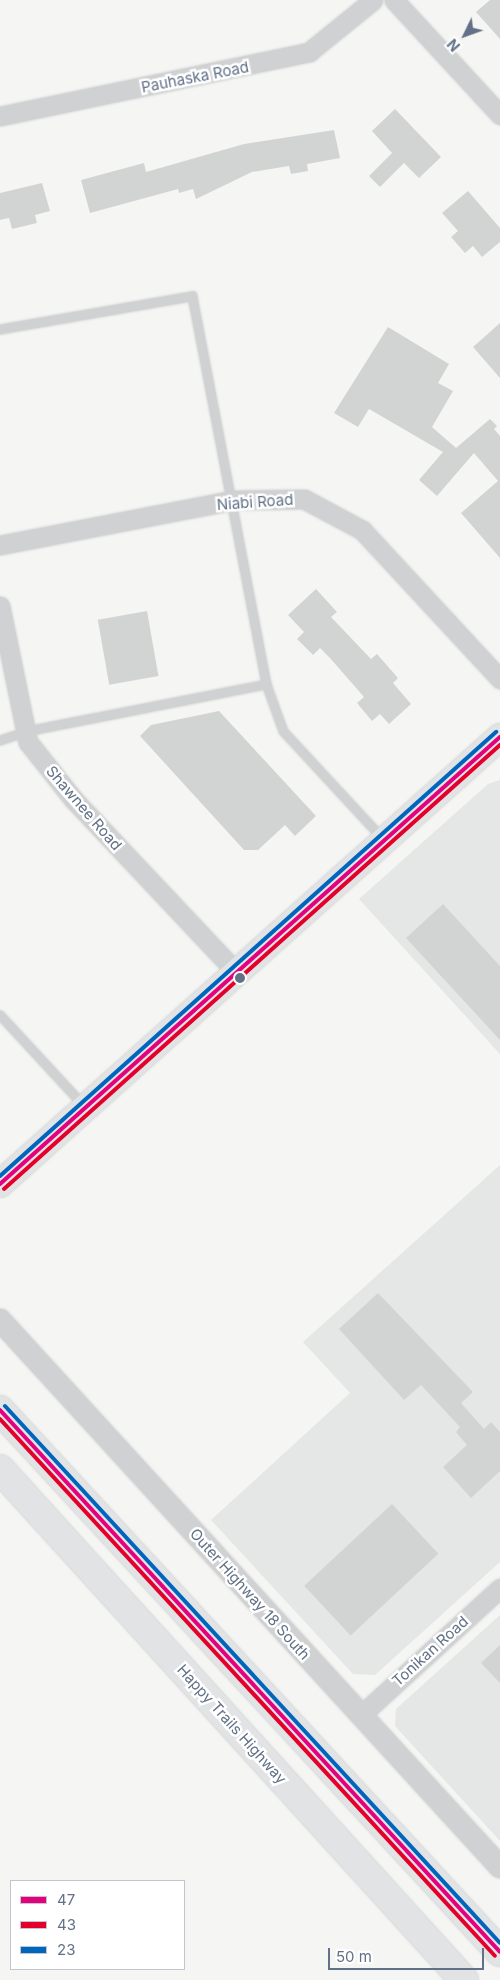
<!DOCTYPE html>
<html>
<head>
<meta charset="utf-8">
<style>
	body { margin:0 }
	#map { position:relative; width:500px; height:1980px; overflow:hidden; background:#f5f6f3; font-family:Inter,sans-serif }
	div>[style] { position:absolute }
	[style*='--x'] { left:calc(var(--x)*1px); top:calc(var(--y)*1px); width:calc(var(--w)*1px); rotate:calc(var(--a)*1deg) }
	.built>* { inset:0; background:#e5e6e6 }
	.building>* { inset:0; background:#d2d4d4; transform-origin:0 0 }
	.roads { filter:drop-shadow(0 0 1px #d2d4d5) drop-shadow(0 0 1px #d2d4d5) }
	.service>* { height:9px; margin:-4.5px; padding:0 4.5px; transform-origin:4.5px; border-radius:4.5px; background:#d0d1d2 }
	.minor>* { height:19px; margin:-9.5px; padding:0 9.5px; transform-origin:9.5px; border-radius:9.5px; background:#d0d1d2 }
	.tertiary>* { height:22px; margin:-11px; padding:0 11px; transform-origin:11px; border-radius:11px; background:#d0d1d2 }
	.secondary>* { height:26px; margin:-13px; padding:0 13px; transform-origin:13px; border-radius:13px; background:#e2e3e4 }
	.primary>* { height:28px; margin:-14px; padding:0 14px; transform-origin:14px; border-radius:14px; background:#e2e3e4 }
	.bus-1>* { height:4px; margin:-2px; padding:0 2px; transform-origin:2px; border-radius:2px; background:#e5007d }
	.bus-2>* { height:4px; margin:-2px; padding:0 2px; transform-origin:2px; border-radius:2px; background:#e4002b }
	.bus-3>* { height:4px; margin:-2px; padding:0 2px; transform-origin:2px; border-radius:2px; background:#0065bd }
	.dots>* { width:14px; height:14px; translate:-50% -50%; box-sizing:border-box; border:2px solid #fff; border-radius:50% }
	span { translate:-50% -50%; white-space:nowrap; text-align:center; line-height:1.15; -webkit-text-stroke:5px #fff; paint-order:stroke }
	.street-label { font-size:15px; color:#627187 }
	.legend { position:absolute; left:10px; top:1880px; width:175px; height:90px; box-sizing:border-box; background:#fff; border:1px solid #c0c6cf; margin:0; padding:6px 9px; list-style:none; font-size:15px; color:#627187 }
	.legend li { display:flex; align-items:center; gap:10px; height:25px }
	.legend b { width:25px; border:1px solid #c0c6cf }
	.north { position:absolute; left:440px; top:10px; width:50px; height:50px; -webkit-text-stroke:4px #fff; paint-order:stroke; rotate:228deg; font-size:14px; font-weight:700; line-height:20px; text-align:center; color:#627187 }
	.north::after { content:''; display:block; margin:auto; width:18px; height:22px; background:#627187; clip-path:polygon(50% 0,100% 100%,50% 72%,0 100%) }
	.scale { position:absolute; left:328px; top:1948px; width:156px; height:22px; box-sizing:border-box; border:2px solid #627187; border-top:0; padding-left:6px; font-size:15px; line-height:18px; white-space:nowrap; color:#627187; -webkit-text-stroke:4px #fff; paint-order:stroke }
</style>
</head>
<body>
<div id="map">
	<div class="built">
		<div style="clip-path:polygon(500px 780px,500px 1054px,359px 899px,488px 784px)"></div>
		<div style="clip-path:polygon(500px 1165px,500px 1562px,375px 1675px,353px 1674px,211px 1520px,350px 1393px,303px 1342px)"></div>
		<div style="clip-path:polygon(500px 1615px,500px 1841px,395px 1726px,396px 1709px)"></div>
	</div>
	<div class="building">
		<div style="clip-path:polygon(490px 0,500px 0,500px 39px,476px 12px)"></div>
		<div style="clip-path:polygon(395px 109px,441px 157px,419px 178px,404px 163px,380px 187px,369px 176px,392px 153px,372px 131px)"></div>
		<div style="clip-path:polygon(334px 130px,340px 158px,307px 164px,308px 171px,291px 174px,289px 166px,252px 172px,196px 199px,193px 189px,179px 193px,178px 189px,90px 213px,81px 180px,144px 163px,146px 172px,244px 144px)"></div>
		<div style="clip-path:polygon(42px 183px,50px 211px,35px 215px,37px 223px,12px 229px,9px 218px,0 220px,0 193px)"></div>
		<div style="clip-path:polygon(468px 191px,500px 228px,500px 242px,482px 257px,473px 246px,465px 253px,451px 237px,458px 231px,442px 213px)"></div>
		<div style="clip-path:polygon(500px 323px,500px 378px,473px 347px)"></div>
		<div style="clip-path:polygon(388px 327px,449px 364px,438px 383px,453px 391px,432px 427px,456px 448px,490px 419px,497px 426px,494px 429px,500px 436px,500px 558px,461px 513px,498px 481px,474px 453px,437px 496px,419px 480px,443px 452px,369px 409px,358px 427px,334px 413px)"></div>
		<div style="clip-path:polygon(316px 589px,337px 612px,331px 617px,371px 659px,377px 654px,398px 678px,393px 683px,411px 704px,389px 724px,380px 714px,372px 721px,357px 703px,364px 697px,330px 658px,320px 648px,313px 655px,297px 639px,304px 632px,288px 615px)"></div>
		<div style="left:147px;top:611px;width:66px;height:50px;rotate:80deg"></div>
		<div style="clip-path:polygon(219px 711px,316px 816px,295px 836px,285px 825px,258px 850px,244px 850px,140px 736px,151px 725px)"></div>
		<div style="clip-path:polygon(443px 904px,500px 966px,500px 1040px,406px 938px)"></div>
		<div style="clip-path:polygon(378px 1293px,473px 1392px,461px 1403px,484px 1429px,491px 1422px,500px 1432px,500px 1471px,471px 1498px,443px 1467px,467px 1445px,456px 1432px,460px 1427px,421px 1385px,404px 1400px,339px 1329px)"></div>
		<div style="left:392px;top:1504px;width:68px;height:120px;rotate:47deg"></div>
		<div style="clip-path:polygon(500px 1645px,500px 1683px,481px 1663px)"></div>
	</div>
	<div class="roads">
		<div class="service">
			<div style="--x:0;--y:329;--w:195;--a:-9.8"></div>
			<div style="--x:192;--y:296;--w:395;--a:79.2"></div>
			<div style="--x:266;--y:684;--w:50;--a:70.1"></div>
			<div style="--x:283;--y:731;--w:147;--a:47.2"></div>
			<div style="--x:0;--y:740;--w:28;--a:-19"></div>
			<div style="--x:26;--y:731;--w:245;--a:-11.1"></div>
			<div style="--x:0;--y:1015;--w:125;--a:47.3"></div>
		</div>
		<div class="minor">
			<div style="--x:394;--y:0;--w:156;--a:47.3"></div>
			<div style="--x:0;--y:116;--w:316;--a:-11.7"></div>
			<div style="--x:309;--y:52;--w:82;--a:-39.1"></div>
			<div style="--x:0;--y:545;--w:237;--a:-10.9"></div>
			<div style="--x:233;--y:500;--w:71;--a:-0.8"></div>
			<div style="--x:304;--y:499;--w:66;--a:28.1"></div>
			<div style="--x:362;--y:530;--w:203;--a:47.2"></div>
			<div style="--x:0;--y:606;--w:139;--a:78.4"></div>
			<div style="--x:28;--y:742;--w:74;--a:51.6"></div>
			<div style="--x:74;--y:800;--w:238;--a:46.7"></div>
			<div style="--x:361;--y:1715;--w:188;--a:-42.4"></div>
		</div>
		<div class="tertiary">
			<div style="--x:0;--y:1320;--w:741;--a:47.57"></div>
		</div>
		<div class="secondary">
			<div style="--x:0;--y:1184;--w:671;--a:-41.8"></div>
		</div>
		<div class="primary">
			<div style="--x:0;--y:1410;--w:737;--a:47.31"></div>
			<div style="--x:0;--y:1469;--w:690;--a:47.76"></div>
		</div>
	</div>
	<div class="bus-1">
		<div style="--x:0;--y:1184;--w:671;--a:-41.8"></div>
		<div style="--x:0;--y:1410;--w:737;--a:47.31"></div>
	</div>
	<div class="bus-2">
		<div style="--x:4;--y:1189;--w:666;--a:-41.83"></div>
		<div style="--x:0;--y:1419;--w:730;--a:47.33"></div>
	</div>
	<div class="bus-3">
		<div style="--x:0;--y:1176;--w:666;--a:-41.83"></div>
		<div style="--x:5;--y:1406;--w:730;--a:47.33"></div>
	</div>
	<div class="dots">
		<div style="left:240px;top:978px;background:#627187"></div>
	</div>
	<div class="street-label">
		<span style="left:195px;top:77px;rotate:-11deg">Pauhaska Road</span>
		<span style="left:255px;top:502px;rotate:-4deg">Niabi Road</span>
		<span style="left:84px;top:808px;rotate:49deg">Shawnee Road</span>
		<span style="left:250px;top:1594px;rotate:48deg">Outer Highway 18 South</span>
		<span style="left:430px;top:1651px;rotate:-42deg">Tonikan Road</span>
		<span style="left:232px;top:1724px;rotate:48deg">Happy Trails Highway</span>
	</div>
	<ul class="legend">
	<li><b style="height:6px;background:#e5007d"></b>47</li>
	<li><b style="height:6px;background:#e4002b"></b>43</li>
	<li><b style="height:6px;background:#0065bd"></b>23</li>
	</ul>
	<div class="north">N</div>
	<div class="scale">50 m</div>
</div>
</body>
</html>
